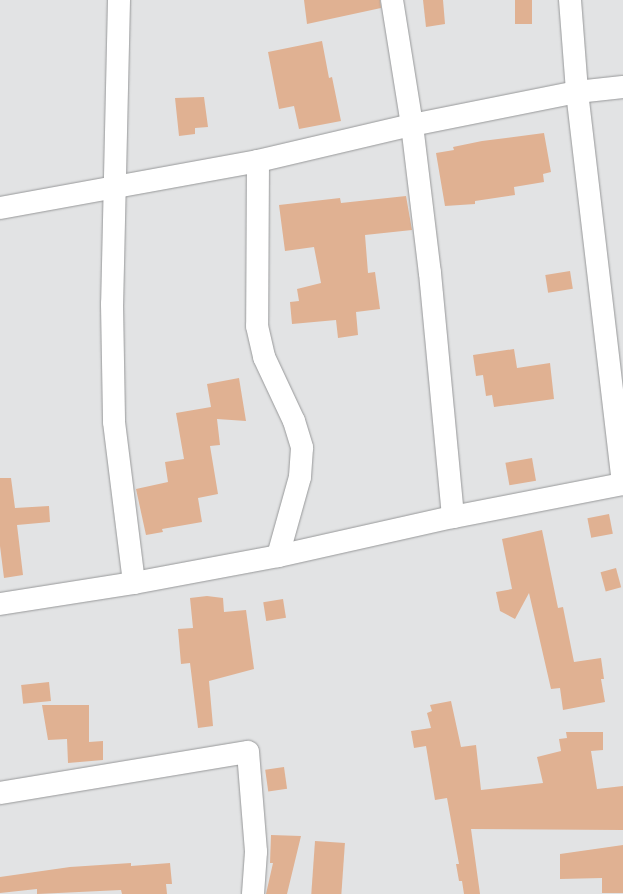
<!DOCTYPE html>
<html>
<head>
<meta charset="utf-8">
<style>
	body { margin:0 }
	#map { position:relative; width:623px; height:894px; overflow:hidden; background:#e2e3e4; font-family:Montserrat,sans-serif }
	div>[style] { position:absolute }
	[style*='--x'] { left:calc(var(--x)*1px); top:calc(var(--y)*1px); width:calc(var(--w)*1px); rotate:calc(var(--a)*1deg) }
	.building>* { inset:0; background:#e0b192; transform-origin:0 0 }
	.roads { filter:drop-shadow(0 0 1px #979899) drop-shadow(0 0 1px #979899) }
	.minor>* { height:22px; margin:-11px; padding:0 11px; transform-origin:11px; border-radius:11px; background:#fff }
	span { translate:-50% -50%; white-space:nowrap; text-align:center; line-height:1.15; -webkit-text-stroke:3px #e2e3e4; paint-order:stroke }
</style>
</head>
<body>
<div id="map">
	<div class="building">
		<div style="clip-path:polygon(304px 0,380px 0,381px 8px,307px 24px)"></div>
		<div style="clip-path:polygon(423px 0,443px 0,445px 24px,426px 27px)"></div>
		<div style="left:515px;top:0;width:17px;height:24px"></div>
		<div style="clip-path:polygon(322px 41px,329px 78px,332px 77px,341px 121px,299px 129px,294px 106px,279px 109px,268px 52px)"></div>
		<div style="clip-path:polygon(204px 97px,208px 127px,195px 128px,195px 134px,179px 136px,175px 98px)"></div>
		<div style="clip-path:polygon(544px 133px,551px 172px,543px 174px,544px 182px,514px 187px,515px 195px,475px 201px,475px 204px,445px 206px,436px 153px,454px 150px,453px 147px,482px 141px)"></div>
		<div style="clip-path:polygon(406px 196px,412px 230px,365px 235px,368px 273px,375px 272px,380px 309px,356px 312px,358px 335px,338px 338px,336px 320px,292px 324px,290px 302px,299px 301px,297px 289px,321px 283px,314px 247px,285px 251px,279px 205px,340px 198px,341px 203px)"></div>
		<div style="left:570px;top:271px;width:18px;height:25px;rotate:81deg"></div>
		<div style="clip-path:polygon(514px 349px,517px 368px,550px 363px,554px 399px,494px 407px,492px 395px,486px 396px,483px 375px,476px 376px,473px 355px)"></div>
		<div style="clip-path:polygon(239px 378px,246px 421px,217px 419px,220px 445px,210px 446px,218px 494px,198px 498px,202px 522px,162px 529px,163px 532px,146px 535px,136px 489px,168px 482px,165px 462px,184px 459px,176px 413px,211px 407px,207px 384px)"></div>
		<div style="left:532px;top:458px;width:23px;height:27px;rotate:80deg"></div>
		<div style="clip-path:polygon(0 478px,11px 478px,15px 508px,49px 506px,50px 522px,17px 525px,23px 575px,4px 578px,0 546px)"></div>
		<div style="left:609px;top:514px;width:20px;height:22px;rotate:79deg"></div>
		<div style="clip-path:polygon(542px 530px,558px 608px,563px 607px,574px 662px,601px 658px,604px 679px,601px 679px,605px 702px,563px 710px,560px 688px,551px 689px,529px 593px,515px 619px,500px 611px,496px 592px,512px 589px,502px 539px)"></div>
		<div style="left:616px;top:568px;width:20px;height:16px;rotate:75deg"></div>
		<div style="clip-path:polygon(207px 596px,223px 598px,224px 612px,246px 610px,254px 669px,209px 681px,213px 726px,198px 728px,190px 663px,181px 664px,178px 629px,193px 628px,190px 598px)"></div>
		<div style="left:283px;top:599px;width:19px;height:20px;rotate:81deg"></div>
		<div style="left:49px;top:682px;width:19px;height:28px;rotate:84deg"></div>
		<div style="clip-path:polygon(451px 701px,461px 747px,476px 745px,481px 790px,543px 783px,537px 757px,561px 751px,559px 739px,567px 738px,566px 732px,603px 732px,603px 750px,591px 751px,597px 789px,623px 786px,623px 830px,471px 829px,480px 894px,464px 894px,462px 881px,459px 881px,456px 864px,459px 864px,447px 798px,435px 800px,426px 746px,414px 748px,411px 731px,431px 728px,427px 713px,432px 711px,430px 705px)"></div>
		<div style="clip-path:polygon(42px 705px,89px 705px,89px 742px,103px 741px,103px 760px,68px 763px,67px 739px,48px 740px)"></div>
		<div style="left:284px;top:767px;width:22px;height:19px;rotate:82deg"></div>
		<div style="clip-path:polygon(271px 835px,301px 836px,287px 894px,266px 894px,273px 863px,270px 863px)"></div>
		<div style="left:315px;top:841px;width:30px;height:54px;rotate:4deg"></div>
		<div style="clip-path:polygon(623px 845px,623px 893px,602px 893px,602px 878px,560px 879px,560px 854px)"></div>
		<div style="clip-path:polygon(131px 863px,131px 866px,170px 863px,172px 884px,166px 884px,167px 894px,122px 894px,121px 890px,37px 894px,37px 889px,0 893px,0 877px,70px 867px)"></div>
	</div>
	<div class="roads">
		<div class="minor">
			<div style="--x:119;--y:0;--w:304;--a:91.3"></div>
			<div style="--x:112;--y:304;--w:118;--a:89"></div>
			<div style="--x:114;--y:422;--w:162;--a:82.9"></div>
			<div style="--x:392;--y:0;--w:127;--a:80.9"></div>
			<div style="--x:412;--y:125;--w:149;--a:83.1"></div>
			<div style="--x:430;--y:273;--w:245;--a:84.6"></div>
			<div style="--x:570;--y:0;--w:92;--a:85.6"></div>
			<div style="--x:577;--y:92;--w:395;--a:83.3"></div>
			<div style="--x:258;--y:161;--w:165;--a:90.3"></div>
			<div style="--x:257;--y:326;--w:32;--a:77"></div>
			<div style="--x:264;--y:357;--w:71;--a:64.9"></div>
			<div style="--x:294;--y:421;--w:28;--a:73"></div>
			<div style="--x:302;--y:448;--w:29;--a:94"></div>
			<div style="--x:300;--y:477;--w:82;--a:105.6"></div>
			<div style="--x:0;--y:208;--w:262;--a:-10.3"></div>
			<div style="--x:258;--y:161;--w:158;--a:-13.2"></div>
			<div style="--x:412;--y:125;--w:168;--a:-11.3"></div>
			<div style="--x:577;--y:92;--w:46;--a:-6.2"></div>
			<div style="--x:0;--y:604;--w:136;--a:-8.9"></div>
			<div style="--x:134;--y:583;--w:147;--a:-10.6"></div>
			<div style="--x:278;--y:556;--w:179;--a:-12.6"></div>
			<div style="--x:453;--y:517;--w:173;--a:-11"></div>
			<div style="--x:0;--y:793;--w:251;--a:-9.4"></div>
			<div style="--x:248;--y:752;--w:100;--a:85.4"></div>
			<div style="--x:256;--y:852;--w:42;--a:94.1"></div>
		</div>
	</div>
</div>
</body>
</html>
